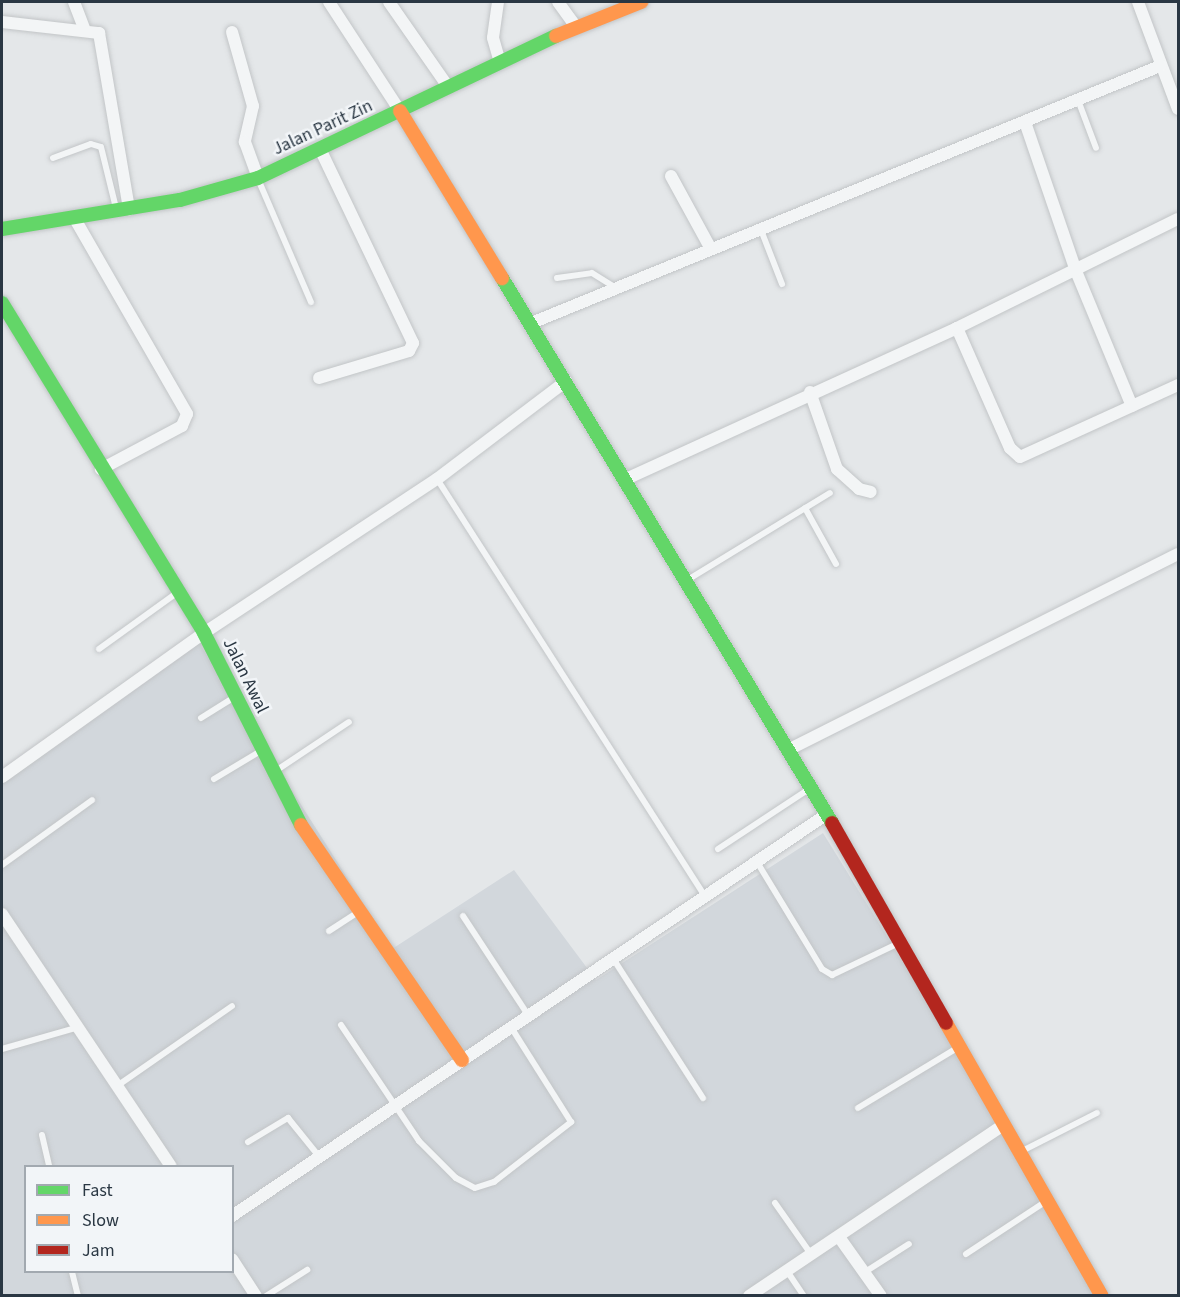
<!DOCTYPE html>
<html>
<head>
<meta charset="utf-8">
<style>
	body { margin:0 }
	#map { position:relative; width:1180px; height:1297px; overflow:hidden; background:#e4e7e9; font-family:"Source Sans 3",sans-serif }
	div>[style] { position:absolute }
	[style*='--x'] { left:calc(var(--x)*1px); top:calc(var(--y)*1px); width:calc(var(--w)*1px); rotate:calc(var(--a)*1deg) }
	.built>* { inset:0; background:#d2d7dc }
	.roads { filter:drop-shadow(0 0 2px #c2c5c7) drop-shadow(0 0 2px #c2c5c7) }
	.lane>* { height:6px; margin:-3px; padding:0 3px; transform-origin:3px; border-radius:3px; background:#f3f5f6 }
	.street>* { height:12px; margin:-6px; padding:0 6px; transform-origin:6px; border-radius:6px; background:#f3f5f6 }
	.fast>* { height:14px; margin:-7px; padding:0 7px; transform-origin:7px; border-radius:7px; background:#63d668 }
	.slow>* { height:14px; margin:-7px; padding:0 7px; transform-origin:7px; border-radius:7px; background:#ff974d }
	.jam>* { height:14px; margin:-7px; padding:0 7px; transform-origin:7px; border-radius:7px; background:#b3261e }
	span { translate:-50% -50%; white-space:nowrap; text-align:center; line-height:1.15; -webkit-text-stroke:5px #f2f5f8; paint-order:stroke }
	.street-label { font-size:18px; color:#2a3743 }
	.frame { position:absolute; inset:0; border:3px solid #2a3743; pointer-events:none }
	.legend { position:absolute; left:24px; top:1165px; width:210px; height:108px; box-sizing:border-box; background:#f2f5f8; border:2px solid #a2a9b0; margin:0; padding:8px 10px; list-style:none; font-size:18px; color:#2a3743 }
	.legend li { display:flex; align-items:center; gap:12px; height:30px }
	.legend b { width:30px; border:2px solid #a2a9b0 }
</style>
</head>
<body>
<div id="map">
	<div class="built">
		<div style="clip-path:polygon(evenodd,196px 638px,392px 949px,514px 870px,596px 980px,823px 833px,1109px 1295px,2px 1295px,2px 780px,196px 638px,26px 1166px,232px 1166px,232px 1272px,26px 1272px,26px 1166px)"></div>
	</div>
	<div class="roads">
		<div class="lane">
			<div style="--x:1078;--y:100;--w:51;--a:69.4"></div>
			<div style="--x:53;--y:158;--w:40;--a:-20.2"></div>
			<div style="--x:91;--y:144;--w:10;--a:17"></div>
			<div style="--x:101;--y:147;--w:63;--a:76.2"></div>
			<div style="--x:258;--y:179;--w:134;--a:66.7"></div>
			<div style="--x:761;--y:230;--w:58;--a:68.7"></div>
			<div style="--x:557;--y:278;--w:35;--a:-8"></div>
			<div style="--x:592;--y:273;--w:26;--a:32"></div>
			<div style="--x:437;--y:479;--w:494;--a:57.3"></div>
			<div style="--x:805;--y:508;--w:64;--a:61"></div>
			<div style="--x:689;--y:579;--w:165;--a:-31.4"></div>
			<div style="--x:99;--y:649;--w:97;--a:-35.8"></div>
			<div style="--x:201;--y:718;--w:38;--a:-32"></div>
			<div style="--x:274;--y:772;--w:90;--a:-33.7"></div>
			<div style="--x:214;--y:779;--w:52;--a:-31"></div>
			<div style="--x:718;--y:849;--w:109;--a:-33.4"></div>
			<div style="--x:757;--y:862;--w:125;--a:58.7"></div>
			<div style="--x:822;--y:969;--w:12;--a:31"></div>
			<div style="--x:832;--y:975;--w:74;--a:-25.5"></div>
			<div style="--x:2;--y:865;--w:111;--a:-35.8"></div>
			<div style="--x:463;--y:916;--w:118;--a:56.7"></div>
			<div style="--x:329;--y:931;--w:35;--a:-33"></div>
			<div style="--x:612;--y:957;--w:168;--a:57.2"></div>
			<div style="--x:341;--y:1025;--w:140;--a:56.1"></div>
			<div style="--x:419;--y:1141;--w:52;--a:45"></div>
			<div style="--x:456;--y:1178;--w:21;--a:28"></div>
			<div style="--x:475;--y:1188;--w:20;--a:-18"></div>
			<div style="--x:494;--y:1182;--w:98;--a:-37.9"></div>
			<div style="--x:571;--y:1122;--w:112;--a:-122.3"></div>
			<div style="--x:2;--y:1049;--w:76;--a:-16"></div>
			<div style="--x:117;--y:1086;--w:140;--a:-34.8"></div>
			<div style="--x:858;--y:1108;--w:116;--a:-31.2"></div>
			<div style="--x:42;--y:1135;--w:32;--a:77"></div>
			<div style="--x:248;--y:1142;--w:47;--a:-31"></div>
			<div style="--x:288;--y:1118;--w:48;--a:51"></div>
			<div style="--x:1022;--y:1151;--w:84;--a:-26.9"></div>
			<div style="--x:775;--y:1203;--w:62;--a:54.8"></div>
			<div style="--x:966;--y:1254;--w:95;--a:-33.4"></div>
			<div style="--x:787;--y:1271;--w:30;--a:56"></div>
			<div style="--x:72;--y:1272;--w:25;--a:76"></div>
			<div style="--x:865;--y:1272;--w:52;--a:-32.5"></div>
			<div style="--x:266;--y:1296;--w:49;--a:-32.4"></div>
		</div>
		<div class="street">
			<div style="--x:74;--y:2;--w:28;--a:69"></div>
			<div style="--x:329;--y:2;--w:130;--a:56.9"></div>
			<div style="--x:389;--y:2;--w:101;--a:55.1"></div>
			<div style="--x:498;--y:2;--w:36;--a:98"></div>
			<div style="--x:493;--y:38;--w:22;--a:74"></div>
			<div style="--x:558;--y:2;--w:32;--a:54"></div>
			<div style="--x:1138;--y:2;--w:114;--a:69.5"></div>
			<div style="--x:2;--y:22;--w:98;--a:6.5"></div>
			<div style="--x:99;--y:33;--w:179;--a:80.3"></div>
			<div style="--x:232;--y:32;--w:77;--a:74.2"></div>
			<div style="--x:253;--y:106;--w:37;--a:103"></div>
			<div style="--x:245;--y:142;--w:38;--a:70"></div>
			<div style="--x:1025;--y:122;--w:157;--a:71.1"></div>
			<div style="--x:1076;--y:271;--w:146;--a:67.5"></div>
			<div style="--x:671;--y:176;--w:83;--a:61.3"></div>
			<div style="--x:75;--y:219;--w:225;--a:60.1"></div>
			<div style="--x:187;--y:414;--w:13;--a:113"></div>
			<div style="--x:182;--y:426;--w:92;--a:152"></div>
			<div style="--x:529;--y:324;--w:682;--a:-22.24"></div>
			<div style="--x:957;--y:328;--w:131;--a:66.2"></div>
			<div style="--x:1010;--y:448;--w:13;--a:42"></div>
			<div style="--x:1020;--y:457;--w:174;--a:-24.5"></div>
			<div style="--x:319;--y:378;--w:94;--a:-16.7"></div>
			<div style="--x:409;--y:351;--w:9;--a:-63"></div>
			<div style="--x:413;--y:343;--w:213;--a:-115.6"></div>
			<div style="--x:810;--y:392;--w:82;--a:70.7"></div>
			<div style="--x:837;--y:469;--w:30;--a:42"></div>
			<div style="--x:859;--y:489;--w:12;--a:14"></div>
			<div style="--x:626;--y:479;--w:364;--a:-24.5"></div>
			<div style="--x:957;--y:328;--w:246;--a:-26.3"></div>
			<div style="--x:790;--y:749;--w:434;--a:-26.7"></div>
			<div style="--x:2;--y:777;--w:248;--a:-35.5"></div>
			<div style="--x:204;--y:633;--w:279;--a:-33.5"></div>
			<div style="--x:437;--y:479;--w:162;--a:-37.2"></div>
			<div style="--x:2;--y:914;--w:303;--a:56.2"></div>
			<div style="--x:232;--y:1216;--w:718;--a:-34.04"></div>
			<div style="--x:839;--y:1237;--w:72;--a:54.6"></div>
			<div style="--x:232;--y:1259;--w:44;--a:57"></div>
			<div style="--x:749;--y:1296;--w:306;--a:-33.9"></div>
		</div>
		<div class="fast">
			<div style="--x:2;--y:229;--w:180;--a:-9.3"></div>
			<div style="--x:180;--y:200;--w:81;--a:-15.8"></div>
			<div style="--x:258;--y:178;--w:330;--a:-25.5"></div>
			<div style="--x:502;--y:278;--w:637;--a:58.8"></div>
			<div style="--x:2;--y:303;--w:387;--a:58.5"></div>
			<div style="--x:204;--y:633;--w:215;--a:63.2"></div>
		</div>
		<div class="slow">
			<div style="--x:556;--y:36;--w:92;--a:-21.8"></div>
			<div style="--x:400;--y:111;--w:196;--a:58.6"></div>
			<div style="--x:301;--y:825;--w:285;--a:55.6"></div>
			<div style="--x:946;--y:1023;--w:314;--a:60.3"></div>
		</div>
		<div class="jam">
			<div style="--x:832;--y:823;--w:230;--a:60.3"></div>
		</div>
	</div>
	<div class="street-label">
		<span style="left:323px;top:128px;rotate:-25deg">Jalan Parit Zin</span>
		<span style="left:245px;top:676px;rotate:64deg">Jalan Awal</span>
	</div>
	<div class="frame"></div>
	<ul class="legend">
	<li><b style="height:8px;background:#63d668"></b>Fast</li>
	<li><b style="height:8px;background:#ff974d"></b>Slow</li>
	<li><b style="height:8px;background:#b3261e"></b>Jam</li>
	</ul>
</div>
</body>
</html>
